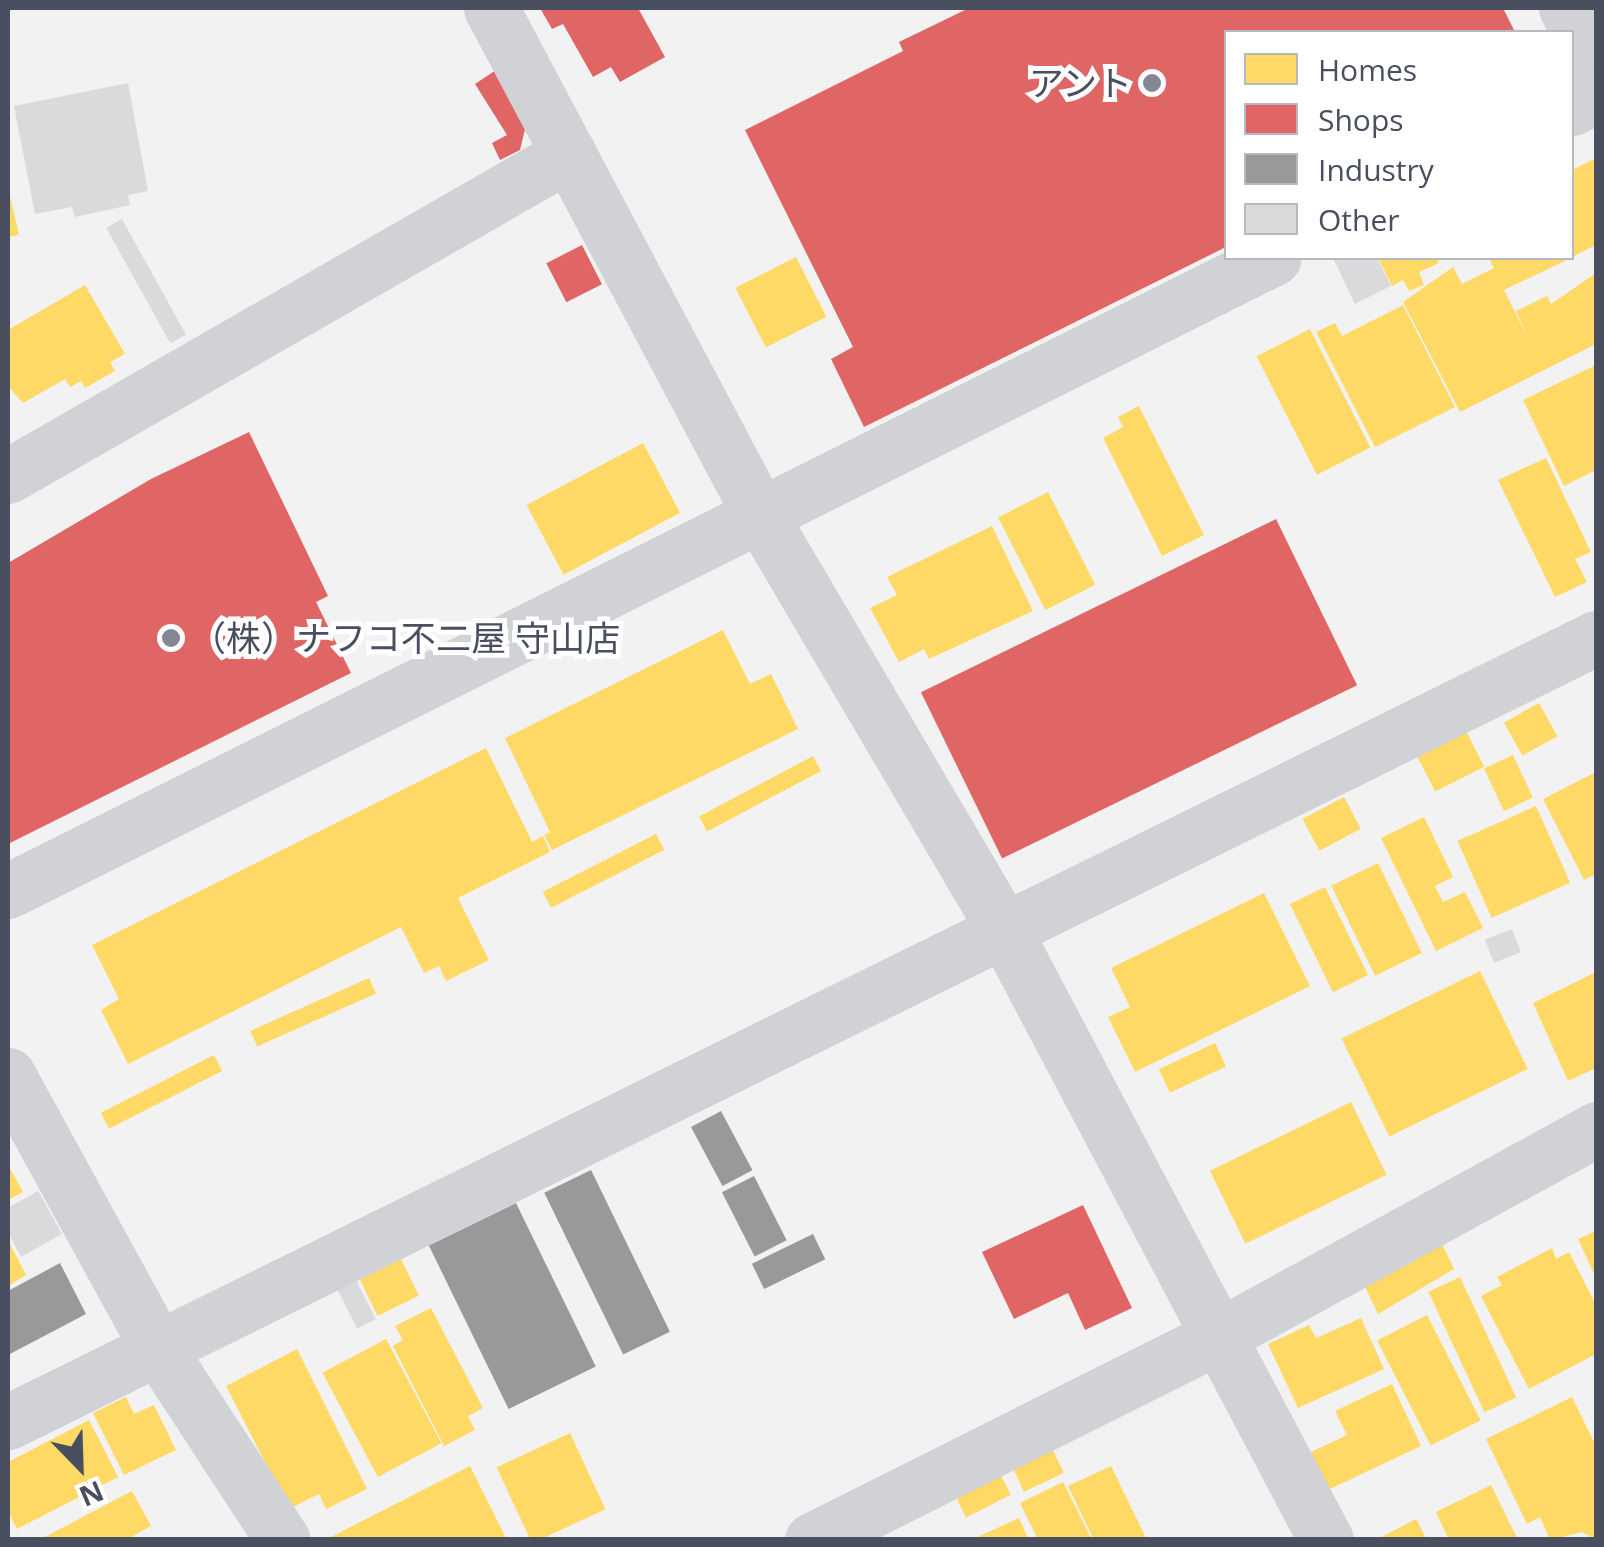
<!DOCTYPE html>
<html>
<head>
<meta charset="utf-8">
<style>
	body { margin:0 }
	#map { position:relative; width:1604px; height:1547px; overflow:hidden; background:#f2f2f2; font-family:"Open Sans","Noto Sans JP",sans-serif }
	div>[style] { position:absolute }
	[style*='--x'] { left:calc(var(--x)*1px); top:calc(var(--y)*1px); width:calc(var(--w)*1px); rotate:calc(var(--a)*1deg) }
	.homes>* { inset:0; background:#ffd966; transform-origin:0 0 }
	.shops>* { inset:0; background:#e06666; transform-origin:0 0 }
	.industry>* { inset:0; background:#999; transform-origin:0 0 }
	.building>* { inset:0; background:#dadadc; transform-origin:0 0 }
	.minor>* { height:55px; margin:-27.5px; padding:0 27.5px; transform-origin:27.5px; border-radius:27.5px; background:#d0d2d5 }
	.dots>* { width:28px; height:28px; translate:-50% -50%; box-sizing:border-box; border:5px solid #fff; border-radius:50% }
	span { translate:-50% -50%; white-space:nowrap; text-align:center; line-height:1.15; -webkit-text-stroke:10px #fff; paint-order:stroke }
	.poi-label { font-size:35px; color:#494f5f }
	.right { translate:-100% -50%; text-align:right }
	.left { translate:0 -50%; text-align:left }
	.frame { position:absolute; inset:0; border:10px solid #494f5f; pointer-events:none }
	.legend { position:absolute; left:1224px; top:30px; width:350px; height:230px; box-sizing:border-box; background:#fff; border:2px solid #b6b9bf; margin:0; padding:12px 18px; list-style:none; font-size:30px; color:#494f5f }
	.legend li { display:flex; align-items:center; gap:20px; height:50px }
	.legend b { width:50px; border:2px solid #b6b9bf }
	.north { position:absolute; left:30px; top:1417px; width:100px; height:100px; -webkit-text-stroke:8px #fff; paint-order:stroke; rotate:157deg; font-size:28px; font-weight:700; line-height:40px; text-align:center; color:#494f5f }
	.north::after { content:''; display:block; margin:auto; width:35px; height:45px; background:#494f5f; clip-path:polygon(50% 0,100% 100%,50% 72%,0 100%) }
</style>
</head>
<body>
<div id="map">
	<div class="homes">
		<div style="clip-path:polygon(1596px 158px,1596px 245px,1572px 257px,1572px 170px)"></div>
		<div style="clip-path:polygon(8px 187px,19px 235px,8px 237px)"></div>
		<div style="left:796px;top:257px;width:67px;height:68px;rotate:63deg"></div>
		<div style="clip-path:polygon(1378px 258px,1436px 258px,1439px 263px,1419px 272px,1424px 285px,1409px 291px,1403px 280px,1392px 286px)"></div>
		<div style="clip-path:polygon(1489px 258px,1571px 258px,1504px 290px,1527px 336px,1516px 311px,1547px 296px,1551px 304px,1596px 273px,1596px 344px,1460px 412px,1403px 302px,1453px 267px,1462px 284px,1494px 268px)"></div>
		<div style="clip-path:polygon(85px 285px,125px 354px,110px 362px,115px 371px,85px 388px,81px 381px,70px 387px,65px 379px,23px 403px,8px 386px,8px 330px)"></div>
		<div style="clip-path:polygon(1403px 305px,1455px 407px,1375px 447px,1316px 332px,1335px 323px,1342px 336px)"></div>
		<div style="left:1310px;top:329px;width:133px;height:60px;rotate:63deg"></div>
		<div style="clip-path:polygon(1596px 365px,1596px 470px,1564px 486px,1523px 400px)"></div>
		<div style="clip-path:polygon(1139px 406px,1204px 535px,1162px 556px,1103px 438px,1123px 427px,1118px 417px)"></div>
		<div style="left:643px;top:443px;width:79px;height:132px;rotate:62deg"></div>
		<div style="clip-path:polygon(1546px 458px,1591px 552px,1575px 559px,1587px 582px,1555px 597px,1498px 480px)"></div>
		<div style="left:1048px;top:492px;width:104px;height:56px;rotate:63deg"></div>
		<div style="clip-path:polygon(992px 526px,1033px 611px,929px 659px,924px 649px,899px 662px,870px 608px,897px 595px,887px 577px)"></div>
		<div style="clip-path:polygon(723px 630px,750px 684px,771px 674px,798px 729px,552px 850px,544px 835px,550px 832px,505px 738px)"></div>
		<div style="left:1539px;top:703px;width:38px;height:40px;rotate:61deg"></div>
		<div style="left:1466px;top:731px;width:40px;height:55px;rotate:63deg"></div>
		<div style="clip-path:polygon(486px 748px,532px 842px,543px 836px,550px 852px,458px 898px,489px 960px,446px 981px,439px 966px,424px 973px,401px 927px,128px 1064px,101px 1010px,119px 999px,92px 945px)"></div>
		<div style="left:1513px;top:755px;width:47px;height:32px;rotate:65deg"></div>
		<div style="left:813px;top:756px;width:17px;height:129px;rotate:62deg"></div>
		<div style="clip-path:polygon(1596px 772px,1596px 874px,1584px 880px,1543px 799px)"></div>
		<div style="left:1344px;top:797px;width:36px;height:47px;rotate:62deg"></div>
		<div style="left:1536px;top:806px;width:84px;height:86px;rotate:66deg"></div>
		<div style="clip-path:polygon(1424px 817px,1453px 877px,1435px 886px,1443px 902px,1465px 892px,1483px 928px,1436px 951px,1381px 838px)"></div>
		<div style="left:656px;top:834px;width:18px;height:127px;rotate:63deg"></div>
		<div style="left:1378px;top:863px;width:100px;height:52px;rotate:64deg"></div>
		<div style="left:1325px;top:887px;width:98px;height:39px;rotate:64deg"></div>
		<div style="clip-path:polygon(1264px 893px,1310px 986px,1135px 1072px,1108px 1017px,1130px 1007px,1111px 968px)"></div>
		<div style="left:1480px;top:971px;width:109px;height:154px;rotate:64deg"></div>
		<div style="clip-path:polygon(1596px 972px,1596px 1068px,1568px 1081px,1533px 1003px)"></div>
		<div style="left:369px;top:978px;width:17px;height:130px;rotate:66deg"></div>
		<div style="left:1215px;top:1043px;width:26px;height:62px;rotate:65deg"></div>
		<div style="left:214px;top:1055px;width:18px;height:127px;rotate:63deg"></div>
		<div style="left:1351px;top:1102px;width:81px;height:157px;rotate:64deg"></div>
		<div style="clip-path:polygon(8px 1165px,23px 1192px,8px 1200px)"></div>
		<div style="clip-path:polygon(1596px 1231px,1596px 1278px,1578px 1239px)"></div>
		<div style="clip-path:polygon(1438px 1235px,1454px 1269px,1378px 1314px,1359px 1274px,1397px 1255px,1404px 1268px,1398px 1254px)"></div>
		<div style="clip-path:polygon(8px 1240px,26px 1275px,8px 1286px)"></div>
		<div style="clip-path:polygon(1552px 1248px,1556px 1259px,1569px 1252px,1596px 1305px,1596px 1354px,1529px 1389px,1481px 1296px,1502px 1285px,1497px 1277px)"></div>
		<div style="left:400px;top:1257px;width:43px;height:46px;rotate:64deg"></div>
		<div style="left:1460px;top:1277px;width:133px;height:35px;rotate:65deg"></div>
		<div style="clip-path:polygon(431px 1308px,483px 1408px,468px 1416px,475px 1430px,444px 1446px,393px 1346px,403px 1340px,395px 1326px)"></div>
		<div style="left:1427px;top:1315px;width:118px;height:56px;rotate:63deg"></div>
		<div style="clip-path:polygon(1361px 1318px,1384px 1369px,1298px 1408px,1268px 1344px,1309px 1325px,1316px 1338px)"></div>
		<div style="left:386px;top:1339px;width:118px;height:72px;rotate:62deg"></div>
		<div style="clip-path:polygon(297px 1349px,367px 1489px,326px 1509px,319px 1494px,289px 1509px,226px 1386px)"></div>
		<div style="clip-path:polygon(1392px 1384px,1421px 1446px,1328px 1490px,1311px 1452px,1347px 1435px,1335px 1411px)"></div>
		<div style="clip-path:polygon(126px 1397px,134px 1414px,154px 1405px,176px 1450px,124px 1475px,93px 1413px)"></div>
		<div style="clip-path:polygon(1572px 1397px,1596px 1446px,1596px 1540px,1582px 1532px,1550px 1540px,1540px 1517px,1527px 1524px,1486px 1439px)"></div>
		<div style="clip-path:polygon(89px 1420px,118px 1477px,17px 1529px,8px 1511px,8px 1462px)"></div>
		<div style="left:570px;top:1433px;width:84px;height:81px;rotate:65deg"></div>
		<div style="left:1046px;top:1435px;width:42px;height:44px;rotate:65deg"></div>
		<div style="left:993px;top:1460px;width:39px;height:50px;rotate:63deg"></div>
		<div style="clip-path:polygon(470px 1466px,507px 1540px,325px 1540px)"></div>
		<div style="clip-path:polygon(1111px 1466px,1147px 1540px,1094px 1540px,1068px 1486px)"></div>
		<div style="clip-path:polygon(1063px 1482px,1092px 1540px,1038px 1540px,1020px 1503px)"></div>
		<div style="clip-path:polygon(1491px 1485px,1518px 1540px,1449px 1540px,1436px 1512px)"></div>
		<div style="clip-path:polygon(132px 1491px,151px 1526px,126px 1540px,39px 1540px)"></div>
		<div style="clip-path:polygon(1019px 1518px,1029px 1540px,971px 1540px)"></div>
		<div style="clip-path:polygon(1416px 1519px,1427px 1540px,1376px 1540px)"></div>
	</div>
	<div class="shops">
		<div style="clip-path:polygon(540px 8px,638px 8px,665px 57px,620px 82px,611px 67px,593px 77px,563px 24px,552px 29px)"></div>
		<div style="clip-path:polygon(969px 8px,1503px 8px,1515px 32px,1226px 32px,1226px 247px,864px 427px,831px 359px,853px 347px,745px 130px,903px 51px,899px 42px)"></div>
		<div style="clip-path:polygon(496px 70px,527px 121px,520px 150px,500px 160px,492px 143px,507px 135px,475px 84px)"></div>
		<div style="left:582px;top:245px;width:44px;height:40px;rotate:63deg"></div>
		<div style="clip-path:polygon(249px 432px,328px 596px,316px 602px,351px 673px,8px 844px,8px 563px,151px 479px)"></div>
		<div style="left:1276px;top:519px;width:185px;height:395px;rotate:64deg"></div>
		<div style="clip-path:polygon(1083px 1205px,1132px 1308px,1085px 1330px,1068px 1293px,1014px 1319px,982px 1252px)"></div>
	</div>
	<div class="industry">
		<div style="left:721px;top:1111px;width:67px;height:34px;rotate:62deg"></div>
		<div style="left:591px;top:1170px;width:180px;height:52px;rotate:64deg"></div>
		<div style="left:754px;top:1176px;width:72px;height:36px;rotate:63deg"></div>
		<div style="left:516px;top:1203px;width:182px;height:97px;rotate:64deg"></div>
		<div style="left:813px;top:1234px;width:28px;height:68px;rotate:64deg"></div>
		<div style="clip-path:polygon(60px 1263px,86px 1314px,8px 1355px,8px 1291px)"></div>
	</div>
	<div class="building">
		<div style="clip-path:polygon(128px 83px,148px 191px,128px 195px,130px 205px,75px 217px,72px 207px,35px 214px,14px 106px)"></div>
		<div style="left:122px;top:219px;width:132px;height:18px;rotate:61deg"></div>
		<div style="clip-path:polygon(1333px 258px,1377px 258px,1391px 286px,1355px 304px)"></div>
		<div style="left:1512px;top:929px;width:25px;height:29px;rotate:69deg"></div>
		<div style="clip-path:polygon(38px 1191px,62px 1234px,21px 1257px,8px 1232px,8px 1208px)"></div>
		<div style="left:355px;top:1278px;width:46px;height:21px;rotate:63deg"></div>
	</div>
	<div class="minor">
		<div style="--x:491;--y:8;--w:574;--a:62.05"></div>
		<div style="--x:760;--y:515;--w:481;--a:59.5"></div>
		<div style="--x:1004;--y:930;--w:690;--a:62.17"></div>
		<div style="--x:1566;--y:8;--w:65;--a:62.7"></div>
		<div style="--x:1572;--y:108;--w:27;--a:-27"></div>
		<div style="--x:8;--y:476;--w:647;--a:-29.85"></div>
		<div style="--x:8;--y:891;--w:1415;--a:-26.57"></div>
		<div style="--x:8;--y:1075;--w:310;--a:61.3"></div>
		<div style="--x:157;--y:1347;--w:230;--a:56.9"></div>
		<div style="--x:8;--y:1422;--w:1771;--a:-26.28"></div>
		<div style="--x:812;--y:1540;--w:451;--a:-26.6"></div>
		<div style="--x:1215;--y:1338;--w:435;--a:-28.7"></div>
	</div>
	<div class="dots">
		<div style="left:1152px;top:83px;background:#848892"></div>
		<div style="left:171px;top:638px;background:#848892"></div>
	</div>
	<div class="poi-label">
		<span class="right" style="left:1132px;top:83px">アント</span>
		<span class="left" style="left:191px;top:638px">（株）ナフコ不二屋 守山店</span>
	</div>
	<div class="frame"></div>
	<ul class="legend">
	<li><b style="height:28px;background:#ffd966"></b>Homes</li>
	<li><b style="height:28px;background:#e06666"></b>Shops</li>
	<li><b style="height:28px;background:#999"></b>Industry</li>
	<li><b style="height:28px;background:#dadadc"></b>Other</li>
	</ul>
	<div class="north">N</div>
</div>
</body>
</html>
